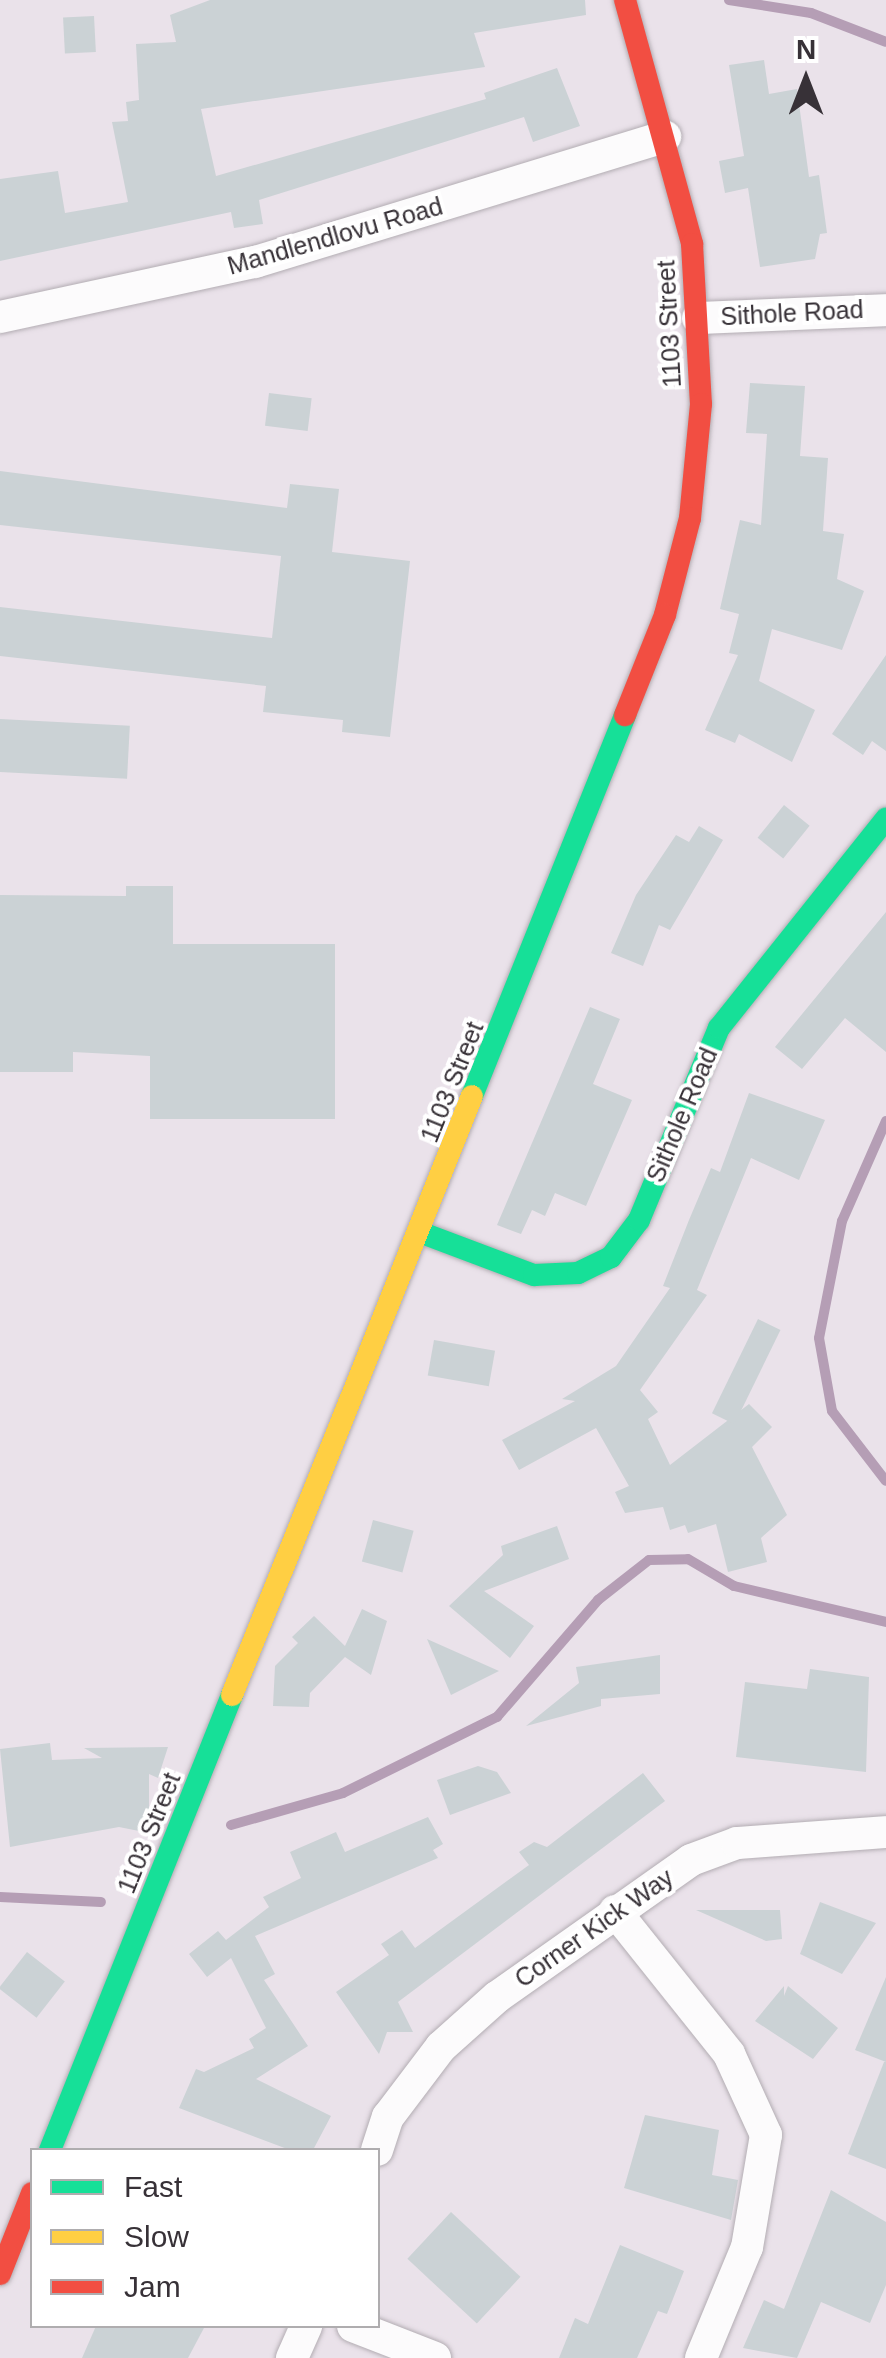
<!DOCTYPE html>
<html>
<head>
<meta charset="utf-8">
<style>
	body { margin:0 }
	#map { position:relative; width:886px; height:2358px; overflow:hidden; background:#eae2ea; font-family:Helvetica,sans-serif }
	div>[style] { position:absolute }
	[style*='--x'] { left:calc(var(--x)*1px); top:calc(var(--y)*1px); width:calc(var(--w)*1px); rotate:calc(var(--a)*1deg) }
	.stream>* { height:10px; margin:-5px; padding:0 5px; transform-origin:5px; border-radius:5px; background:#b59eb5 }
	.building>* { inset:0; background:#cbd2d5; transform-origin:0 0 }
	.roads { filter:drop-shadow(0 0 2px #b3adb3) drop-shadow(0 0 2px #b3adb3) }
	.street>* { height:32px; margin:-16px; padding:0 16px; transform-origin:16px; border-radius:16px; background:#fcfbfc }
	.fast>* { height:22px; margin:-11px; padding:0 11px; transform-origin:11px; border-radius:11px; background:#16e098 }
	.slow>* { height:22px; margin:-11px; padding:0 11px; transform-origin:11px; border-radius:11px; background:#ffcf43 }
	.jam>* { height:22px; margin:-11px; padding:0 11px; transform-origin:11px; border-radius:11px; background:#f24e42 }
	span { translate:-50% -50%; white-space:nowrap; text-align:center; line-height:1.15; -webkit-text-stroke:8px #fff; paint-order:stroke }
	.street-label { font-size:25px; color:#373137 }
	.legend { position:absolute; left:30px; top:2148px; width:350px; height:180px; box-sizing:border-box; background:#fff; border:2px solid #afadaf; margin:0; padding:12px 18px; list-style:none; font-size:30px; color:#373137 }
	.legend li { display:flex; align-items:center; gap:20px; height:50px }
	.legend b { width:50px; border:2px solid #afadaf }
	.north { position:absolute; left:756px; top:30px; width:100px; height:100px; -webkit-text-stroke:8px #fff; paint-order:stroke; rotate:0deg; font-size:28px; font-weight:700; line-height:40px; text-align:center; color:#373137 }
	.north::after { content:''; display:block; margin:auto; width:35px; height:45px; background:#373137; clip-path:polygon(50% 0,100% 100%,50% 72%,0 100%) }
</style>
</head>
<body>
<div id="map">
	<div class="stream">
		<div style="--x:729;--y:0;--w:83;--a:9"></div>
		<div style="--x:811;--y:13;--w:80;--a:21.1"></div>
		<div style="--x:886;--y:1121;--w:109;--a:113.7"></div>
		<div style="--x:842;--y:1221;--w:119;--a:101.1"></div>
		<div style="--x:819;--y:1338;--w:74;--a:79.9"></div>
		<div style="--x:832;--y:1411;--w:88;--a:52.4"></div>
		<div style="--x:231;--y:1825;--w:116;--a:-15.9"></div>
		<div style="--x:343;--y:1793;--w:172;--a:-26.3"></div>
		<div style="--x:497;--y:1717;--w:155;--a:-49.2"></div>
		<div style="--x:598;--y:1600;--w:65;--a:-38.1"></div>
		<div style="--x:649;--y:1560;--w:39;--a:-1"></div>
		<div style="--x:688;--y:1559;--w:53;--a:30.4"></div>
		<div style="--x:734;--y:1586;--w:156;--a:13.3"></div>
		<div style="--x:0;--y:1897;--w:101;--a:2.8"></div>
	</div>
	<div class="building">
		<div style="clip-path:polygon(210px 0,585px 0,586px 15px,474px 33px,485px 67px,201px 109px,216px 176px,486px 99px,484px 93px,557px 68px,580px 126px,533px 142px,524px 117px,259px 200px,263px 224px,234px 228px,231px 212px,0 261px,0 179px,58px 171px,65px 213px,128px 202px,112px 122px,128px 121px,126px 102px,139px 100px,136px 44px,176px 42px,170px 15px)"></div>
		<div style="left:94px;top:16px;width:36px;height:31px;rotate:87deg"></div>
		<div style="clip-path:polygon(764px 60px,769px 94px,797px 89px,809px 177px,819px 175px,827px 233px,820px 234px,815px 259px,760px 267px,748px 188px,725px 193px,719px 161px,744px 156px,729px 65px)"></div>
		<div style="clip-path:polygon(750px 383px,805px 386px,800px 456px,828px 458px,823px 531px,844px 534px,837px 579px,864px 591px,842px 650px,772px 629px,759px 681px,815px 710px,792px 762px,739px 734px,735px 743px,705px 730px,738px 655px,729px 653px,739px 614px,720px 609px,740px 520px,761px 525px,767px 434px,746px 433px)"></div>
		<div style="left:269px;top:393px;width:43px;height:33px;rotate:7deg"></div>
		<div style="clip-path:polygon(0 471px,287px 508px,290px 484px,339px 489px,332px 552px,410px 561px,390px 737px,342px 732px,343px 720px,263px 712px,266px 686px,0 656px,0 607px,272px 638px,281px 556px,0 525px)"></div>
		<div style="clip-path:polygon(886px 655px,886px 751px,872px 741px,863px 755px,832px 734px)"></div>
		<div style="left:0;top:719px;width:130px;height:53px;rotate:3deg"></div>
		<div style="left:784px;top:805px;width:33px;height:42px;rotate:39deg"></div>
		<div style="clip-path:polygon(699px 826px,723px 840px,670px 930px,659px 925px,643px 966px,611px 953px,636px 895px,676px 835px,689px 842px)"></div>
		<div style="clip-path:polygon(126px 886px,173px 886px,173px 944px,335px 944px,335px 1119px,150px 1119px,150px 1056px,73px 1052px,73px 1072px,0 1072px,0 895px,126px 896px)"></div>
		<div style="clip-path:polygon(886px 912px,886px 1052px,845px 1018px,802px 1069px,775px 1047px)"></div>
		<div style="clip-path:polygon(590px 1007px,620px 1019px,593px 1084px,632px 1100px,586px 1206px,555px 1193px,545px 1216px,532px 1210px,521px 1234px,497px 1225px)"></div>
		<div style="clip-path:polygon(749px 1093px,825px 1120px,799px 1180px,751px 1158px,697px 1290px,707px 1295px,640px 1390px,658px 1412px,648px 1419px,670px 1465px,749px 1404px,772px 1427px,752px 1447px,787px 1515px,761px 1538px,767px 1562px,728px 1572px,716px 1524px,688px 1533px,685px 1525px,670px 1530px,663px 1507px,625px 1513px,615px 1492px,629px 1486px,596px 1428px,519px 1470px,502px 1440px,575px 1401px,562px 1399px,616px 1366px,670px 1288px,663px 1286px,689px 1220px,711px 1168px,720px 1172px)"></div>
		<div style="left:758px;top:1319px;width:25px;height:105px;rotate:26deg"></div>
		<div style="left:434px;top:1340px;width:62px;height:36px;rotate:10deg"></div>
		<div style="left:373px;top:1520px;width:42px;height:43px;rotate:15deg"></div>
		<div style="clip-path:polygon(557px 1526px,569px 1559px,484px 1591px,534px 1626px,510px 1658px,449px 1606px,503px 1555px,501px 1546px)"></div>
		<div style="clip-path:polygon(362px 1609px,387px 1621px,371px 1675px,345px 1657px,310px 1693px,309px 1707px,273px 1706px,275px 1666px,298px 1643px,292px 1637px,314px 1616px,345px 1646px)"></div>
		<div style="clip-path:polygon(427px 1639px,499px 1671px,451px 1695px)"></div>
		<div style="clip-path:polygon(660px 1655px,660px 1694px,601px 1699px,601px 1706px,526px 1726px,579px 1683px,576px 1667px)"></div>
		<div style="clip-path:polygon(810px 1669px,869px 1677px,866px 1772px,736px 1757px,745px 1682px,807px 1689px)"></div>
		<div style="clip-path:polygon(50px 1743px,52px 1760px,102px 1758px,84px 1748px,168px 1747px,158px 1778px,149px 1774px,149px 1833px,119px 1827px,10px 1847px,0 1749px)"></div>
		<div style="clip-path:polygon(478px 1766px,497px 1772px,511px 1793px,450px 1815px,437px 1780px)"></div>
		<div style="clip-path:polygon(643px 1773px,665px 1801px,398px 2002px,413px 2032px,387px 2032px,379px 2054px,336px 1992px,389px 1955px,381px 1944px,402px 1930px,415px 1948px,529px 1865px,519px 1852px,534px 1842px,547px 1847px)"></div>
		<div style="clip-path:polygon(428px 1817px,443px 1844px,433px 1850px,438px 1858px,255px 1936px,275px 1974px,264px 1980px,308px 2046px,256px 2079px,331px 2116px,313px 2150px,290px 2150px,179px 2108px,196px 2069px,204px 2072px,254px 2048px,249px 2039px,266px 2028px,231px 1958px,207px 1977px,189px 1954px,218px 1931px,226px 1940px,269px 1907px,263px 1897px,301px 1878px,290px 1852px,336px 1832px,345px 1852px)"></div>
		<div style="clip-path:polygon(820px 1902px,876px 1923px,842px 1974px,800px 1954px)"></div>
		<div style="clip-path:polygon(696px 1910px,780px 1910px,782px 1939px,766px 1941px)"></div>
		<div style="left:27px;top:1952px;width:48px;height:46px;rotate:38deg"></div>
		<div style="clip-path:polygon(886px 1977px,886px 2062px,855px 2050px)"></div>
		<div style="clip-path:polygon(784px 1986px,784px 1996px,788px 1986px,838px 2028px,813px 2059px,755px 2021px)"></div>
		<div style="clip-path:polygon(884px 2062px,886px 2062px,886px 2169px,848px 2154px)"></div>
		<div style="clip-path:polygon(645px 2115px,719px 2130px,712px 2175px,738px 2180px,731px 2220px,624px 2188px)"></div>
		<div style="clip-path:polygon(831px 2190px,886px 2222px,886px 2285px,870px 2323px,821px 2302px,797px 2358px,743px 2348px,764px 2300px,784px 2309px)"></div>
		<div style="left:451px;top:2212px;width:95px;height:64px;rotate:43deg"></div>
		<div style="clip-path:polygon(620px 2245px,684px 2271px,667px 2314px,658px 2311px,637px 2358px,559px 2358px,575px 2318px,588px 2324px)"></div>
		<div style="clip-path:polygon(96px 2326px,205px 2326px,188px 2358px,82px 2358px)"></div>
	</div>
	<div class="roads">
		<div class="street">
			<div style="--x:0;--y:317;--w:261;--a:-12.2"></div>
			<div style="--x:255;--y:262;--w:429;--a:-17"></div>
			<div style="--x:698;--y:318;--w:188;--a:-2.4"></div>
			<div style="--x:615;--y:1911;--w:183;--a:51.4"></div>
			<div style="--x:729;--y:2054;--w:89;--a:65.4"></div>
			<div style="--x:766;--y:2135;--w:114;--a:99.6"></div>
			<div style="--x:747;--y:2247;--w:120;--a:112.5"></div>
			<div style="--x:377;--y:2150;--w:35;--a:-72"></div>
			<div style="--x:388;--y:2117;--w:88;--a:-52.9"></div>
			<div style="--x:441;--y:2047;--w:75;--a:-41.8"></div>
			<div style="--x:497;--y:1997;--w:237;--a:-35.2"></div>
			<div style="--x:691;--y:1860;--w:49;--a:-20.3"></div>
			<div style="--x:737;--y:1843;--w:149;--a:-4.2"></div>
			<div style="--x:353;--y:2326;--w:88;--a:21.3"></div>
			<div style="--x:292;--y:2358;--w:35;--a:-66"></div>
		</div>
		<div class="fast">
			<div style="--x:472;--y:1096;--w:411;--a:-68.1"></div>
			<div style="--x:422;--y:1233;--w:120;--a:20.6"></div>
			<div style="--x:534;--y:1275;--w:44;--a:-2.6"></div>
			<div style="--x:578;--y:1273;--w:37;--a:-26"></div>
			<div style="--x:611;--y:1257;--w:46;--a:-52.9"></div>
			<div style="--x:639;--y:1220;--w:208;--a:-67.4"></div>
			<div style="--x:719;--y:1028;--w:268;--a:-51.4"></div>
			<div style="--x:50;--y:2150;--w:490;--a:-68.2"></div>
		</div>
		<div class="slow">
			<div style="--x:232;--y:1695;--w:645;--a:-68.17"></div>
		</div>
		<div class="jam">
			<div style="--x:625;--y:0;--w:253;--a:74.6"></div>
			<div style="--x:692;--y:244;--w:160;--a:86.8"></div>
			<div style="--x:701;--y:404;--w:115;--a:95.5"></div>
			<div style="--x:690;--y:518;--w:100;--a:104.5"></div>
			<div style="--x:665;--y:615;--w:108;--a:111.8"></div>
			<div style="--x:0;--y:2274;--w:87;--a:-68.4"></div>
		</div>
	</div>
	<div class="street-label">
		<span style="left:335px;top:236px;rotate:-16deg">Mandlendlovu Road</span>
		<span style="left:792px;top:313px;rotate:-3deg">Sithole Road</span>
		<span style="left:669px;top:324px;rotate:-93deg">1103 Street</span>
		<span style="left:452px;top:1082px;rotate:-68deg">1103 Street</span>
		<span style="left:682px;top:1115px;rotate:-67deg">Sithole Road</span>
		<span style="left:149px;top:1833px;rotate:-68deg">1103 Street</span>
		<span style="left:594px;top:1928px;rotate:-35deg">Corner Kick Way</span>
	</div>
	<ul class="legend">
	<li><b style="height:12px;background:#16e098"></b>Fast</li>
	<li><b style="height:12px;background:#ffcf43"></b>Slow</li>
	<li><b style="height:12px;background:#f24e42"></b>Jam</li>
	</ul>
	<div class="north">N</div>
</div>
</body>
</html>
